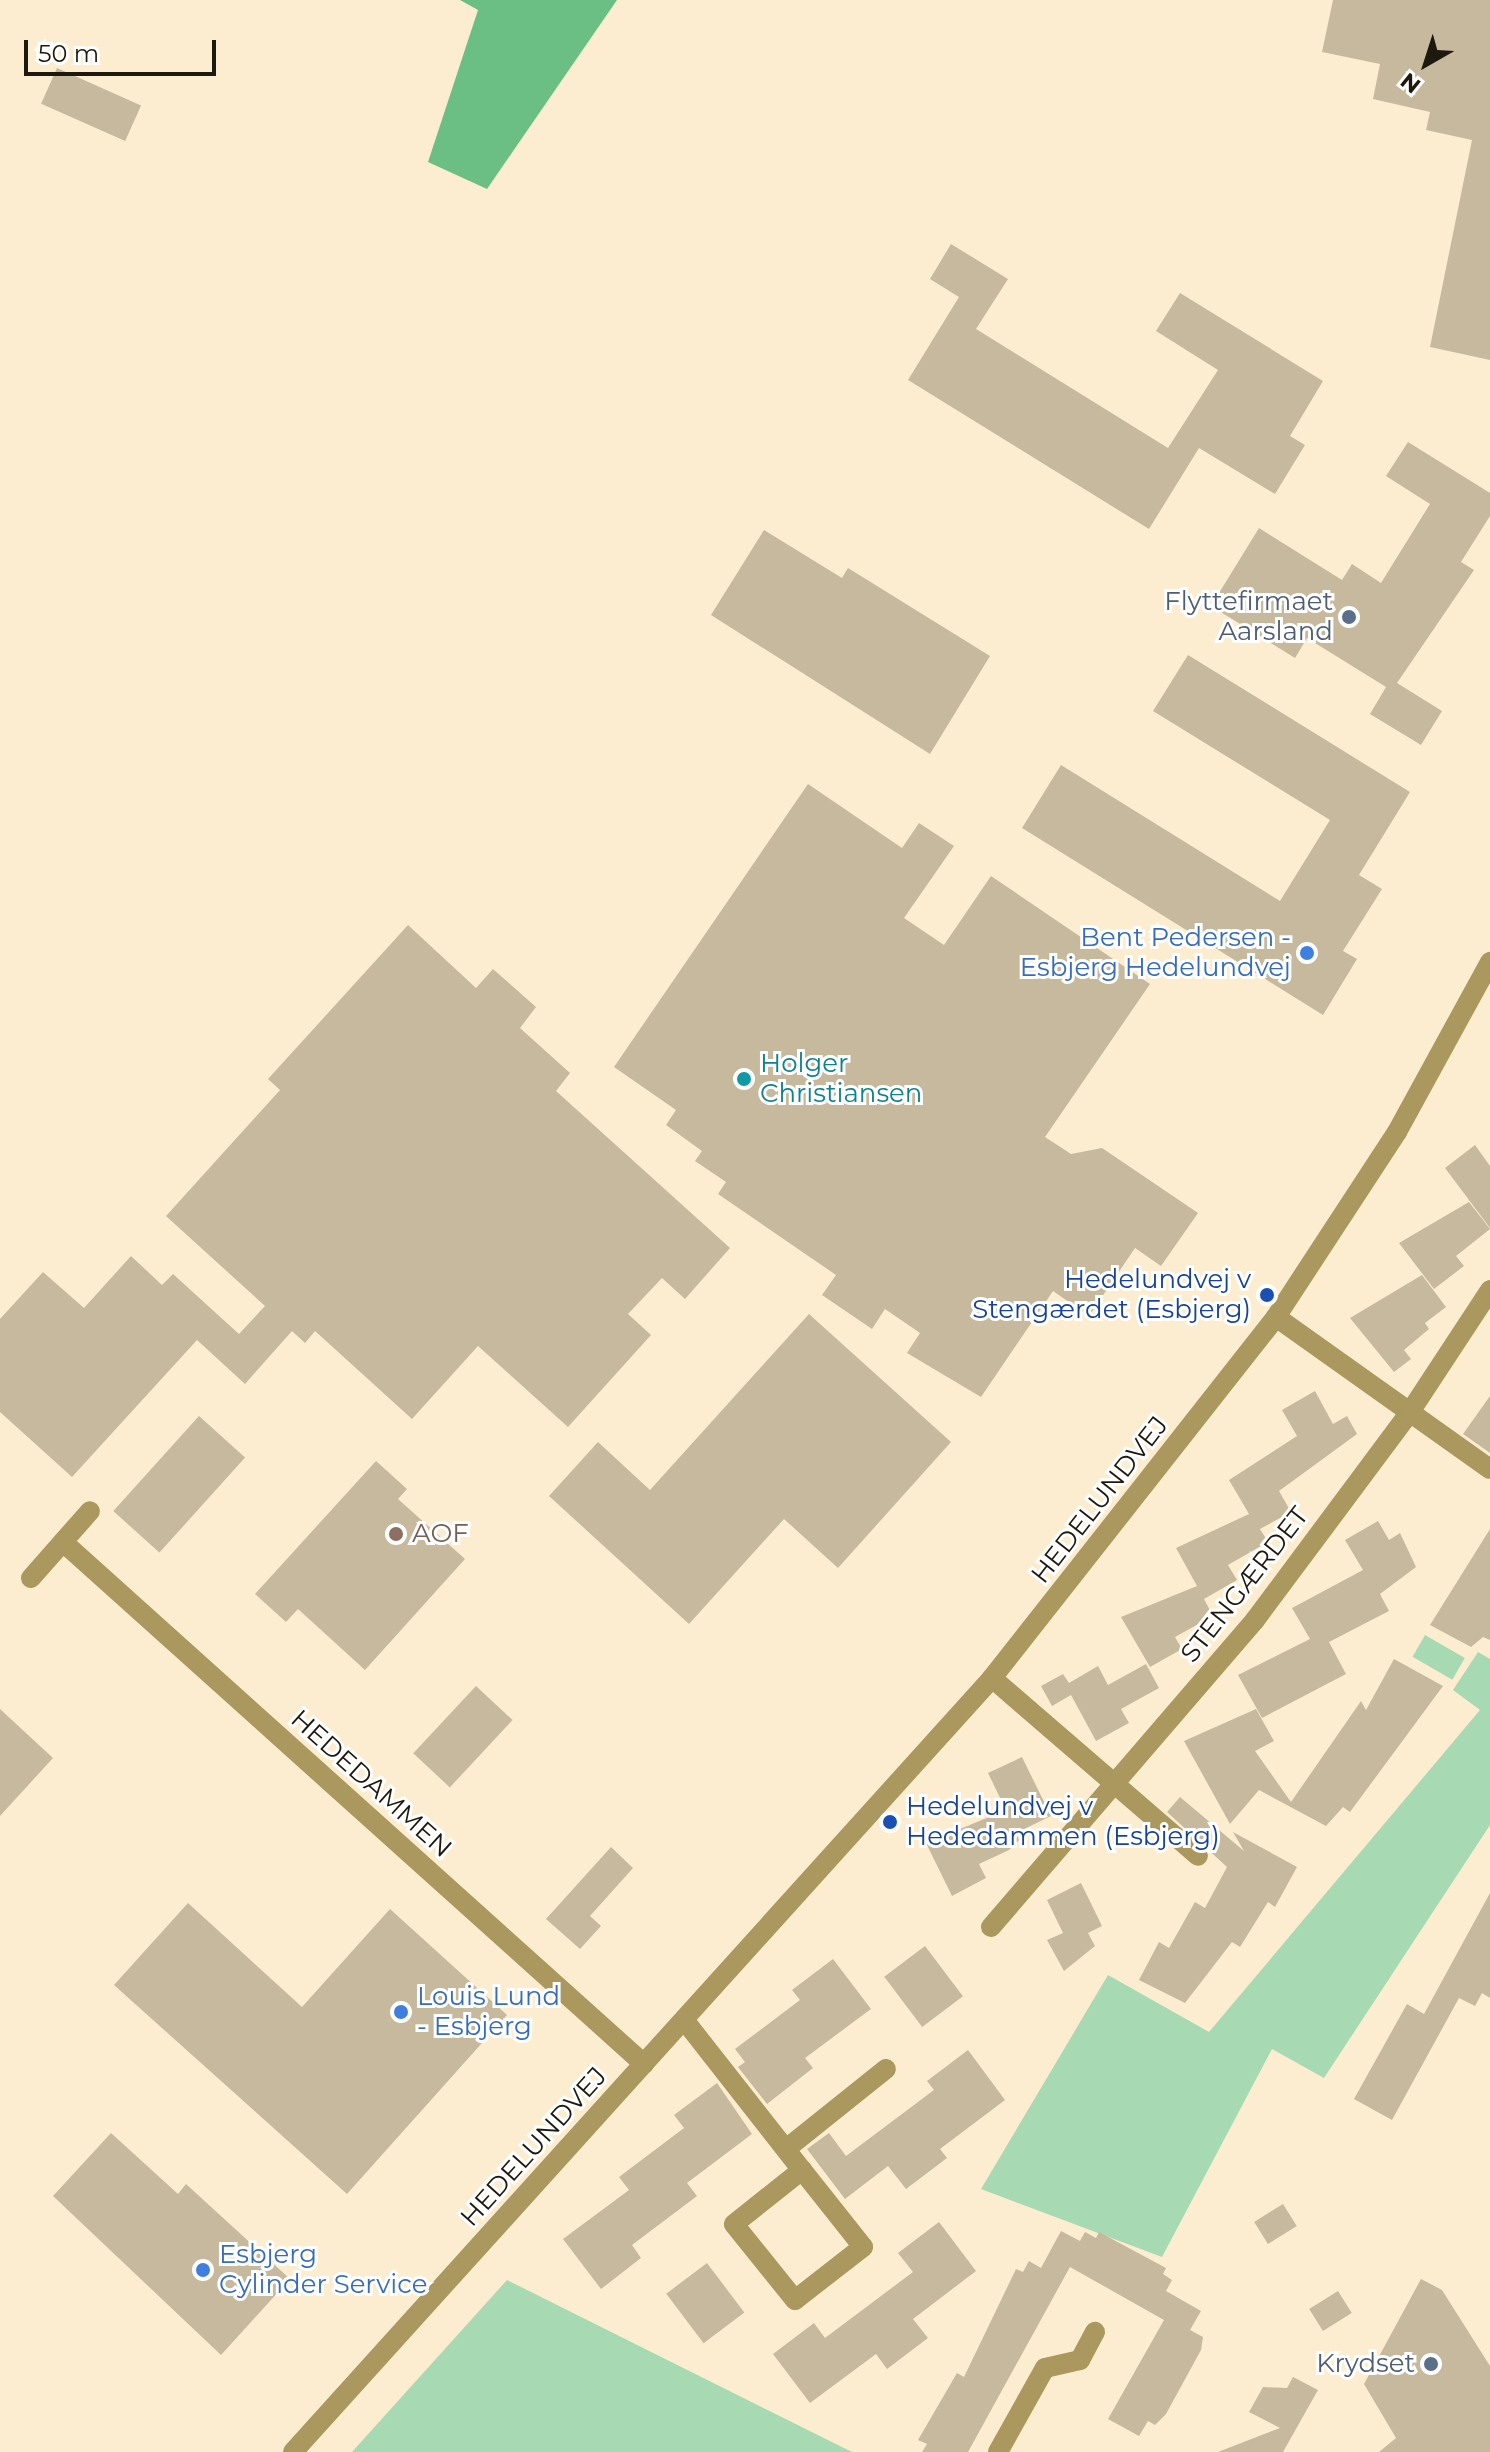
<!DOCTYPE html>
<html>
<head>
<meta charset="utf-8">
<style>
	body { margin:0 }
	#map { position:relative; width:1490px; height:2452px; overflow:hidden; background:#fcedd1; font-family:Montserrat,sans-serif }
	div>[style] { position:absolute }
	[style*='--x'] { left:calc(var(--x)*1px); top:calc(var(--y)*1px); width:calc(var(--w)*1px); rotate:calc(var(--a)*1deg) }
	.green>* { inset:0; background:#a7d9b3; transform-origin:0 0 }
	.forest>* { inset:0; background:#6cbf84 }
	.building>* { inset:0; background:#c7b99e; transform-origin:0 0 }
	.minor>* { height:20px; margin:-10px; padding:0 10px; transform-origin:10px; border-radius:10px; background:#aa985e }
	.dots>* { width:22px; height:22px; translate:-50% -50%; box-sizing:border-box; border:4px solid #fff; border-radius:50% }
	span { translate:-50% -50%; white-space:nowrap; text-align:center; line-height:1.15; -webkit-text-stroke:6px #fff; paint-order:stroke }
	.service-label { font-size:26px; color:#4e5e75 }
	.right { translate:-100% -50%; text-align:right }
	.shop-label { font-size:26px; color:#366cbe }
	.left { translate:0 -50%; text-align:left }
	.culture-label { font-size:26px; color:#0d838f }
	.transit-label { font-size:26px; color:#164399 }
	.street-label { font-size:26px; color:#1e190e }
	.education-label { font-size:26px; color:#785e54 }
	.north { position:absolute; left:1386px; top:24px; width:80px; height:80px; -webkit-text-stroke:6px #fff; paint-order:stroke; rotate:219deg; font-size:22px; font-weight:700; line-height:32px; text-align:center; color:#1e190e }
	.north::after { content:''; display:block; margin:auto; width:28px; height:36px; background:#1e190e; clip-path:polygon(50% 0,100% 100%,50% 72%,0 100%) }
	.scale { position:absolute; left:24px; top:40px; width:192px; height:36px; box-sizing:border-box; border:4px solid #1e190e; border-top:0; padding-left:10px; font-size:24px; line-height:28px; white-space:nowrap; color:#1e190e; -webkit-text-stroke:6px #fff; paint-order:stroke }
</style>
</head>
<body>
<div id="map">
	<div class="green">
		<div style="left:1425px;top:1635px;width:46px;height:25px;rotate:30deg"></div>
		<div style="clip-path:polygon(1478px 1652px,1490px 1659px,1490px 1825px,1324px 2078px,1272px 2049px,1162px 2257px,981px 2189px,1108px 1975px,1209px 2032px,1480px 1710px,1453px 1690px)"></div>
		<div style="clip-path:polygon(507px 2280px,852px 2452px,352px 2452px)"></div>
	</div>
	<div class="forest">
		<div style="clip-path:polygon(460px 0,617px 0,487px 189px,428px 162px,478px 10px)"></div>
	</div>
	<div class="building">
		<div style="clip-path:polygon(1333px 0,1490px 0,1490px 360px,1430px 347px,1472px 140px,1426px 130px,1430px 112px,1373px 99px,1380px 64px,1322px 52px)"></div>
		<div style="left:57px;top:68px;width:92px;height:39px;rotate:24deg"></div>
		<div style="clip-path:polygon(951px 244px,1008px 279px,976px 329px,1168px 448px,1218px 370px,1156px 331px,1180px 293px,1323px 381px,1290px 436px,1305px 445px,1275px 494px,1199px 448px,1149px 529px,908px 380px,959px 297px,930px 279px)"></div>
		<div style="clip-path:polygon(1408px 442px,1490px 493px,1490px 516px,1461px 562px,1474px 570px,1397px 683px,1442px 711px,1421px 745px,1370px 714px,1386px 687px,1307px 638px,1295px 658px,1211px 606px,1259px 528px,1342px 580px,1352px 564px,1381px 583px,1430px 504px,1386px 476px)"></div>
		<div style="clip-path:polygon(764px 530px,842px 578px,848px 568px,990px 656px,930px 754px,711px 615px)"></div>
		<div style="clip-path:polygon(1188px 655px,1410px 792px,1359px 875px,1382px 889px,1343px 951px,1357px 959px,1323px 1015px,1022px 828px,1061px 765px,1280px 901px,1330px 820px,1153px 711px)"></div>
		<div style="clip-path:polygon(808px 784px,902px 848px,919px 823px,954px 846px,904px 918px,944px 945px,991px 876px,1150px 984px,1045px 1137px,1071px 1154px,1102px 1148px,1198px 1213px,1161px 1266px,1135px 1248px,1089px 1316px,1053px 1291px,981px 1397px,907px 1353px,920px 1333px,885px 1309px,872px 1329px,822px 1295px,836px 1275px,718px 1194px,726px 1182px,695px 1161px,702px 1151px,666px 1125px,676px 1110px,614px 1067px)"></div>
		<div style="clip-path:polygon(408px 925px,476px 988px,493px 969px,536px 1007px,520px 1028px,570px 1073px,556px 1091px,730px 1248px,685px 1299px,662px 1278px,628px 1314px,651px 1335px,568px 1427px,478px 1346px,412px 1419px,315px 1331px,305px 1343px,292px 1331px,245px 1384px,197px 1340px,72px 1477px,0 1412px,0 1319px,43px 1272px,84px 1308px,131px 1256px,162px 1285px,173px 1274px,239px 1334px,265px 1306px,166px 1216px,280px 1090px,268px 1079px)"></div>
		<div style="clip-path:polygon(1475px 1145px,1490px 1166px,1490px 1228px,1445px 1168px)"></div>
		<div style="clip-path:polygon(1469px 1202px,1490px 1229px,1456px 1256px,1464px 1266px,1434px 1289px,1399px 1243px)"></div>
		<div style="clip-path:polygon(1422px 1275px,1446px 1307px,1425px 1323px,1429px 1329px,1404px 1350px,1411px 1359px,1394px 1372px,1350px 1318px)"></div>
		<div style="clip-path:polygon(809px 1314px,951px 1442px,838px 1568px,784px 1519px,689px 1624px,549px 1496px,598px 1442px,650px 1490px)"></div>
		<div style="clip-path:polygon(1315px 1391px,1333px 1424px,1347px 1416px,1357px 1434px,1279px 1491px,1291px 1512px,1260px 1529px,1268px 1542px,1228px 1565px,1237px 1580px,1204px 1599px,1213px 1616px,1175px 1637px,1182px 1649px,1150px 1667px,1121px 1617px,1197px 1586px,1176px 1548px,1249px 1514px,1229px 1480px,1297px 1436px,1282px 1410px)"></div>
		<div style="clip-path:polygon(1490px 1396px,1490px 1453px,1463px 1434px)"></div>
		<div style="left:199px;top:1416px;width:62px;height:128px;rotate:42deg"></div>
		<div style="clip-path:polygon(376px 1461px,407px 1489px,398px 1499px,465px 1559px,365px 1670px,298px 1609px,286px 1622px,255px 1594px)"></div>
		<div style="clip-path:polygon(1378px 1521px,1389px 1540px,1400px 1533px,1416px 1567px,1380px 1594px,1389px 1611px,1329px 1642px,1346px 1674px,1262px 1718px,1238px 1675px,1310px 1639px,1292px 1608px,1363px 1570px,1345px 1540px)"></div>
		<div style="clip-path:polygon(1490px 1529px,1490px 1640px,1483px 1637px,1471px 1647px,1430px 1625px)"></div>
		<div style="clip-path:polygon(1394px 1659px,1443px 1686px,1350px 1812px,1343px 1807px,1326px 1826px,1259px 1790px,1230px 1824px,1184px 1741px,1256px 1709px,1274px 1741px,1255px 1751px,1291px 1802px,1361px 1701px,1366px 1710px)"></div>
		<div style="clip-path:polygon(1146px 1664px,1159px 1688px,1121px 1709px,1129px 1723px,1096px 1741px,1071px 1695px,1052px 1706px,1041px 1686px,1063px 1674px,1069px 1683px,1098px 1666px,1108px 1685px)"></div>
		<div style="left:476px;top:1686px;width:50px;height:92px;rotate:43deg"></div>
		<div style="clip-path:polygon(0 1709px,53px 1758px,0 1816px)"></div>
		<div style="clip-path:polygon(1022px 1757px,1051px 1816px,1016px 1833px,1019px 1840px,1009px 1850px,979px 1864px,986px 1878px,952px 1896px,926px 1843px,1006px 1810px,988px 1773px)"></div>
		<div style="clip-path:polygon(1180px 1797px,1244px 1851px,1233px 1832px,1297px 1867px,1275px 1907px,1268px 1902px,1240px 1947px,1232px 1942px,1185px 2003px,1139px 1980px,1159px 1942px,1169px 1948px,1195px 1902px,1205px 1908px,1227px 1867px,1167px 1812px)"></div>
		<div style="clip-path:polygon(611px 1847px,633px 1868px,590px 1916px,601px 1926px,580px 1949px,546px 1919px)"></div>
		<div style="clip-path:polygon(1081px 1883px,1102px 1926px,1088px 1933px,1095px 1946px,1064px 1971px,1047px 1940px,1063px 1933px,1047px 1900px)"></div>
		<div style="clip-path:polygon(1490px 1893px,1490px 1998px,1482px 1993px,1475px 2006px,1459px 1998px,1392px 2120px,1354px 2099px,1407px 2004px,1424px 2014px)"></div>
		<div style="clip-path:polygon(188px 1903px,302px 2007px,390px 1909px,507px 2015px,347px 2194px,114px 1985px)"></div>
		<div style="left:925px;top:1946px;width:63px;height:51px;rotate:53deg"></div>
		<div style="clip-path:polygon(833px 1959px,871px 2009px,805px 2058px,813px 2068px,767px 2104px,738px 2067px,745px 2062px,735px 2049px,800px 2000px,792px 1990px)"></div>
		<div style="clip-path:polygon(968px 2050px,1005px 2100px,940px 2149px,947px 2158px,906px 2189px,888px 2166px,845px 2199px,807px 2149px,829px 2133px,846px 2156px,934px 2090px,927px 2081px)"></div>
		<div style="clip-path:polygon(717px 2083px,752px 2134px,687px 2183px,697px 2196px,632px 2245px,641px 2258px,601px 2289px,563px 2239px,629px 2190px,619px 2177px,684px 2128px,674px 2115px)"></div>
		<div style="clip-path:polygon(111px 2133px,178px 2194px,186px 2184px,290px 2279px,221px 2355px,53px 2196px)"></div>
		<div style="left:1283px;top:2204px;width:26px;height:34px;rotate:58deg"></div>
		<div style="clip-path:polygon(939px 2222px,976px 2271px,913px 2319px,928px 2338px,887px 2369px,876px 2354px,810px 2403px,773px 2354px,814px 2323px,825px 2338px,913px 2272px,898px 2253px)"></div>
		<div style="clip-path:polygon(1061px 2231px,1080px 2241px,1085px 2232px,1096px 2238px,1099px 2232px,1166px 2268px,1163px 2274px,1172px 2280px,1166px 2291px,1201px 2311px,1190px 2330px,1203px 2337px,1201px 2350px,1166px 2414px,1155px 2425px,1148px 2421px,1139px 2436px,1108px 2419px,1164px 2320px,1070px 2267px,968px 2452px,922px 2452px,927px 2444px,918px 2440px,957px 2373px,964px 2377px,1016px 2269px,1023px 2272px,1029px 2261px,1041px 2268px)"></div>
		<div style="left:707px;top:2263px;width:62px;height:51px;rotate:53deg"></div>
		<div style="clip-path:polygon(1421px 2279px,1442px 2290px,1490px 2366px,1490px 2452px,1379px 2452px,1396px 2438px,1364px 2384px)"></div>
		<div style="left:1338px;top:2291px;width:26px;height:34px;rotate:58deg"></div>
		<div style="clip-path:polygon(1293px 2377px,1318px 2390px,1283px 2452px,1218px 2452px,1280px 2428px,1249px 2412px,1263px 2387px,1287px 2388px)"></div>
	</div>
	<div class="minor">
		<div style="--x:1276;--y:1317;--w:262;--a:35.4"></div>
		<div style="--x:63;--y:1542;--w:781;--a:41.94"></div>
		<div style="--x:31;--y:1578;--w:89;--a:-48.6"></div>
		<div style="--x:992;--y:1678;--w:272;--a:40.8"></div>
		<div style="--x:991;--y:1927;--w:405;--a:-49.3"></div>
		<div style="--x:1255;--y:1620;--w:259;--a:-53.3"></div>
		<div style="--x:1410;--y:1412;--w:146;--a:-56.7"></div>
		<div style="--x:685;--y:2021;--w:189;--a:51.9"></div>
		<div style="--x:802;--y:2170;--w:98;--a:51.6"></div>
		<div style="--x:863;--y:2247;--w:86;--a:142.1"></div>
		<div style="--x:795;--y:2300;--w:97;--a:-128.8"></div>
		<div style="--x:734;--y:2224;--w:87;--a:-38.5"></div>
		<div style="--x:786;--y:2149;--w:128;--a:-38.7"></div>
		<div style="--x:293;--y:2452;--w:1043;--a:-47.91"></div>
		<div style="--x:992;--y:1678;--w:459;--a:-51.8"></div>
		<div style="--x:1276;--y:1317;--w:221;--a:-56.8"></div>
		<div style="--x:1397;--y:1132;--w:194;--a:-61.3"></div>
		<div style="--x:998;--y:2452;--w:96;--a:-60.8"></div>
		<div style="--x:1045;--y:2368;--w:36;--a:-13"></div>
		<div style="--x:1080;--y:2360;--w:32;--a:-62"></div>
	</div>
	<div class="dots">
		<div style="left:1349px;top:617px;background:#5c6f8a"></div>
		<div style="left:1307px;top:953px;background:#3f7fe0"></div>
		<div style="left:744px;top:1079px;background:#0f9aa8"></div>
		<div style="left:1267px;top:1295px;background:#1a4fb4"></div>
		<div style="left:396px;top:1534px;background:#8d6e63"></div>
		<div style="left:890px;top:1822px;background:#1a4fb4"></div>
		<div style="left:401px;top:2012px;background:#3f7fe0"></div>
		<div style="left:203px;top:2270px;background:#3f7fe0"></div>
		<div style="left:1431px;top:2364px;background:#5c6f8a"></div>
	</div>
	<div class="service-label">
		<span class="right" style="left:1333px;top:617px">Flyttefirmaet<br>Aarsland</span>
		<span class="right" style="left:1415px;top:2364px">Krydset</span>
	</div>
	<div class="shop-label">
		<span class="right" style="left:1291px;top:953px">Bent Pedersen -<br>Esbjerg Hedelundvej</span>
		<span class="left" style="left:417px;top:2012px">Louis Lund<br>- Esbjerg</span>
		<span class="left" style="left:219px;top:2270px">Esbjerg<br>Cylinder Service</span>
	</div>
	<div class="culture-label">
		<span class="left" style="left:760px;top:1079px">Holger<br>Christiansen</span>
	</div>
	<div class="transit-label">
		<span class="right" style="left:1251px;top:1295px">Hedelundvej v<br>Stengærdet (Esbjerg)</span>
		<span class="left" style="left:906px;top:1822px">Hedelundvej v<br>Hededammen (Esbjerg)</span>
	</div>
	<div class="street-label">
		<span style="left:1100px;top:1500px;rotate:-52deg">HEDELUNDVEJ</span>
		<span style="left:1245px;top:1585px;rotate:-52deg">STENGÆRDET</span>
		<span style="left:371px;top:1784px;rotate:42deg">HEDEDAMMEN</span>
		<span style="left:534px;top:2147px;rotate:-48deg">HEDELUNDVEJ</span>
	</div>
	<div class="education-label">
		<span class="left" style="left:412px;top:1534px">AOF</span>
	</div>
	<div class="north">N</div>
	<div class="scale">50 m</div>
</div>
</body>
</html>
